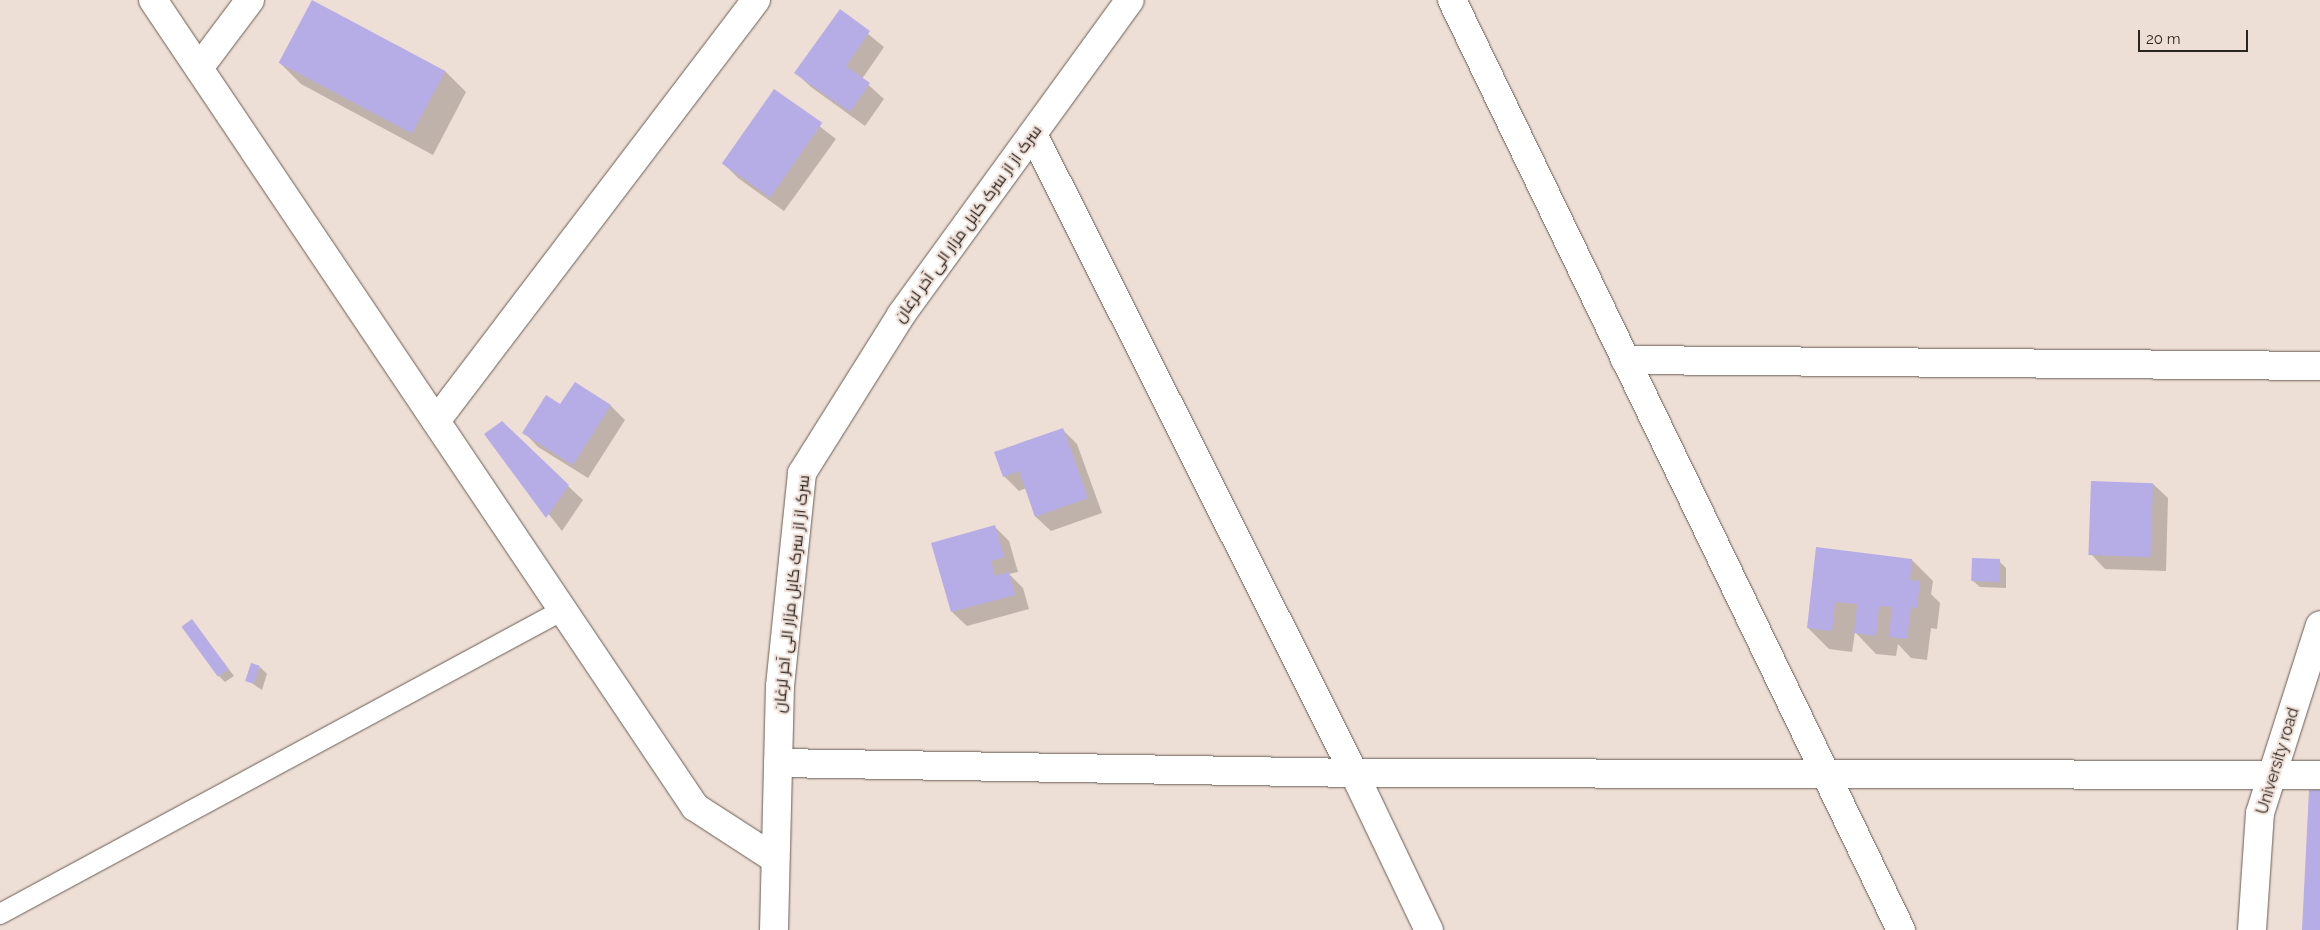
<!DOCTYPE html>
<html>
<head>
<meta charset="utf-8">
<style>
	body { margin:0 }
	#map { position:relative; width:2320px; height:930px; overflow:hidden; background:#eedfd6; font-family:Raleway,Cairo,sans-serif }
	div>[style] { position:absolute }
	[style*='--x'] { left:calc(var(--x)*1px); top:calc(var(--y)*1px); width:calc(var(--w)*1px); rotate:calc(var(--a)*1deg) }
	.shadow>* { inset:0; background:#0003 }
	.building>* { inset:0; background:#b6ade6; transform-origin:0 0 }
	.roads { filter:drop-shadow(0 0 1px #695d54) drop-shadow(0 0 1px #695d54) }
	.lane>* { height:20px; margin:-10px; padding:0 10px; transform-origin:10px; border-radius:10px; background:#fff }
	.street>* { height:28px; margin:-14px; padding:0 14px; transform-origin:14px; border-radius:14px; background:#fff }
	.secondary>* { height:28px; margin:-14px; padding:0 14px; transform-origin:14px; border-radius:14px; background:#fff }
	span { translate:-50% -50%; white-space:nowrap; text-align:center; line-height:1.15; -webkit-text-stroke:4px #eedfd6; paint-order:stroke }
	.street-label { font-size:16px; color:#2b2522 }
	.scale { position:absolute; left:2138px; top:30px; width:110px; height:22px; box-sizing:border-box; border:2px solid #2b2522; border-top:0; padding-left:6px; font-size:15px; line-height:18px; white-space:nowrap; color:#2b2522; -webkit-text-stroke:4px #eedfd6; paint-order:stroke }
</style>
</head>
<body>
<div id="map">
	<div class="shadow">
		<div style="clip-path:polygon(840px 11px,884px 47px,862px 79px,884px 99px,865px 126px,811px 87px,796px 73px)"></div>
		<div style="clip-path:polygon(280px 63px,445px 71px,466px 92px,433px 155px,301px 84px)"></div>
		<div style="clip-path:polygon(774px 91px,836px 139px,784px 211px,738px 178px,723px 163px)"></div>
		<div style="clip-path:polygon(575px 383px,611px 406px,625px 420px,588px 478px,538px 447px,524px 432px,560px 406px)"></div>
		<div style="clip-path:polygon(1063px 430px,1077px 444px,1102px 513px,1051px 531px,1036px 517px,1026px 488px,1019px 491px,1004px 476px)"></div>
		<div style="clip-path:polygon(486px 435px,568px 486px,583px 500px,562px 531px)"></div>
		<div style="clip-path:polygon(2153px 484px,2168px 498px,2166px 571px,2105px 569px,2091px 554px)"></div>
		<div style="clip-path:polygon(995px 527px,1009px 541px,1018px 572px,1009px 574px,1023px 588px,1029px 609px,967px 626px,952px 612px)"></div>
		<div style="clip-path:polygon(1817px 549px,1912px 560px,1933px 581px,1931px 594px,1940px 603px,1937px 629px,1931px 628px,1927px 660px,1911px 658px,1898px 644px,1896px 656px,1876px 654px,1855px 632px,1852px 652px,1829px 649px,1808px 628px)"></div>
		<div style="clip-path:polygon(1999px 561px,2006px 568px,2006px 588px,1980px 587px,1972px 580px)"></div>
		<div style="clip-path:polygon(192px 620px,234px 676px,225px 682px,218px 675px)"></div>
		<div style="clip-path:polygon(260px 667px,267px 674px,262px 690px,247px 680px)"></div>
	</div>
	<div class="building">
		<div style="left:312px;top:0;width:151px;height:71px;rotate:28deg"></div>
		<div style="clip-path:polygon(840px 9px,870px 31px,846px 66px,870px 83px,850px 112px,794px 73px)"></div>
		<div style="left:774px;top:89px;width:59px;height:91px;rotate:35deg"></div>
		<div style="clip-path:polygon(575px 382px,611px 405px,573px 465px,522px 433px,546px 395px,560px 404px)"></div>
		<div style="clip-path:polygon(502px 421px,569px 485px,546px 518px,484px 434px)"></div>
		<div style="clip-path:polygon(1063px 428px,1088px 498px,1035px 517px,1019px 471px,1003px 477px,994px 452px)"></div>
		<div style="left:2091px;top:481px;width:62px;height:74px;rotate:2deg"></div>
		<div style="clip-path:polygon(995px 525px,1004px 557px,991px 561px,995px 576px,1009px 572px,1015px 595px,951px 612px,931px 543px)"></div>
		<div style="clip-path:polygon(1816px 547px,1912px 559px,1910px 580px,1920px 581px,1917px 608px,1911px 607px,1907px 639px,1889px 637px,1892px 607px,1879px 606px,1876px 636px,1854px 633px,1857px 604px,1835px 602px,1832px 631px,1807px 628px)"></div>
		<div style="left:1972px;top:558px;width:28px;height:23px;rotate:2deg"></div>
		<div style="left:192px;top:619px;width:62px;height:13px;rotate:54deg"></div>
		<div style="left:251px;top:663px;width:9px;height:19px;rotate:18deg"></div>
		<div style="clip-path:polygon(2309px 790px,2320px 790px,2320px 930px,2302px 930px)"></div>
	</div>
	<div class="roads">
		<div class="lane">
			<div style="--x:0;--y:914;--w:640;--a:-28.37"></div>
		</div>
		<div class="street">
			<div style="--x:153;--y:0;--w:972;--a:56.11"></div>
			<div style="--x:695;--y:807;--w:95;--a:33"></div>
			<div style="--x:1452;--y:0;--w:1033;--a:64.23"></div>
			<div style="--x:199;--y:68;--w:85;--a:-53.1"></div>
			<div style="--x:1033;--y:134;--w:715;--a:63.33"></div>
			<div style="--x:1354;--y:773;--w:174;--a:64.5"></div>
			<div style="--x:1625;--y:360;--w:695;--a:0.49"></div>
			<div style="--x:436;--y:421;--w:529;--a:-52.76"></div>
			<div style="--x:778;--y:763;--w:576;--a:0.99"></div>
			<div style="--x:1354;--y:773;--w:966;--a:0.12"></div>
			<div style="--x:774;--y:930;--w:244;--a:-88.6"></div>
			<div style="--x:780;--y:686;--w:214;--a:-84.1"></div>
			<div style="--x:802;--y:473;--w:186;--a:-57.9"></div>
			<div style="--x:901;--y:315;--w:389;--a:-54"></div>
		</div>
		<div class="secondary">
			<div style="--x:2252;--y:930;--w:117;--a:-86.1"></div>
			<div style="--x:2260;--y:813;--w:197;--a:-72.3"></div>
		</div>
	</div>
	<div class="street-label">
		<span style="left:968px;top:224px;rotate:-54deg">سرک از از سرک کابل مزار الی آخر لرغان</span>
		<span style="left:792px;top:594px;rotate:-84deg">سرک از از سرک کابل مزار الی آخر لرغان</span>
		<span style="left:2278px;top:761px;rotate:-73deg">University road</span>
	</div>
	<div class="scale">20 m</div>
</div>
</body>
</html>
